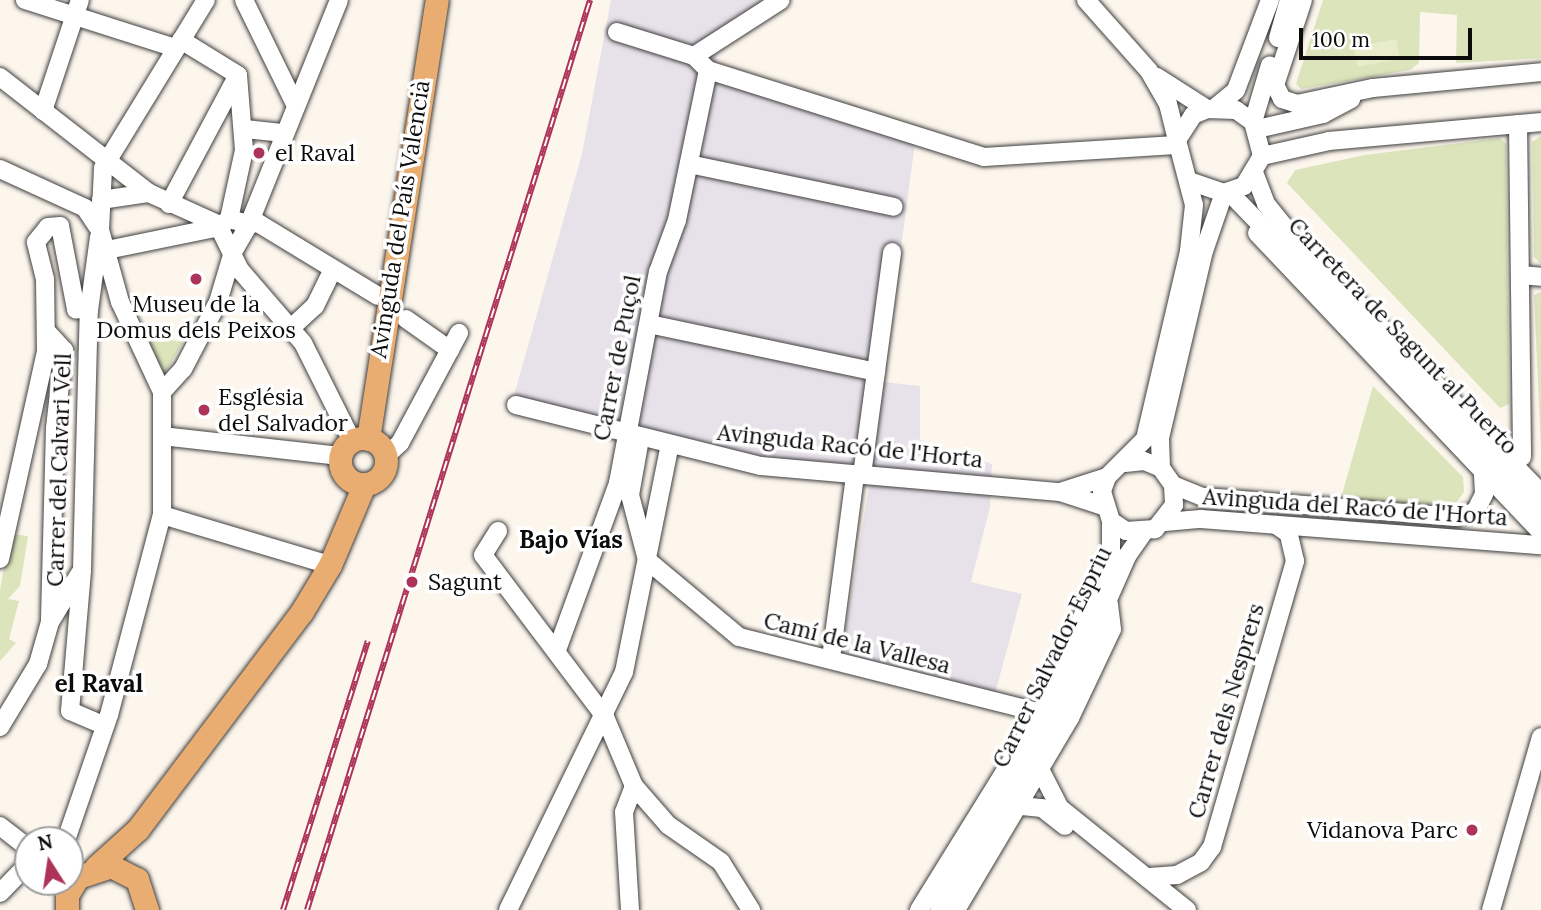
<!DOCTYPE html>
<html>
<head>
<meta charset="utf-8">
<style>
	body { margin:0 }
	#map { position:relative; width:1541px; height:910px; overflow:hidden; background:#fdf6ed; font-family:Lora,serif }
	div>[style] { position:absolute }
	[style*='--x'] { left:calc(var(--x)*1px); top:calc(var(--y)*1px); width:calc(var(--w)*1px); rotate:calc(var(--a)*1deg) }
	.industrial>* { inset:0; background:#e7e1ea }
	.green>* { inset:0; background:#dbe4bb }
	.pitch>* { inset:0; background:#e9eccb; transform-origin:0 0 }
	.roads { filter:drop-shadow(0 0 2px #3f3f3f) drop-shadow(0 0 2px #3f3f3f) }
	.minor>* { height:18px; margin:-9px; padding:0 9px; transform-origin:9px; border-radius:9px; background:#fff }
	.major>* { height:23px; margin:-11.5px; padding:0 11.5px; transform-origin:11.5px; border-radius:11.5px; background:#eaad71 }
	.major>.ring { margin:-11.5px; padding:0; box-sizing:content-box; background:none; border:23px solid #eaad71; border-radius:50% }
	.rail>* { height:6px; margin-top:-3px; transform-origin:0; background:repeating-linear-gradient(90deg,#fff 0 10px,#ad3359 0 20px); box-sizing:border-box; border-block:2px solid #ad3359 }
	.dots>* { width:19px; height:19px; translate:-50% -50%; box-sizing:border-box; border:4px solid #fff; border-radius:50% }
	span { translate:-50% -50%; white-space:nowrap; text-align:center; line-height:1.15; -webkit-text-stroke:7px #fff; paint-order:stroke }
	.poi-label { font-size:23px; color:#0c0c0c }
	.left { translate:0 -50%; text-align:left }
	.right { translate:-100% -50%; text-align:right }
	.street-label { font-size:23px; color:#0c0c0c }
	.neighbourhood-label { font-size:24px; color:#0c0c0c; font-weight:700 }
	.north { position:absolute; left:14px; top:826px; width:70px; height:70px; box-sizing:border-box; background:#fff; border:2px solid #9e9e9e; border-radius:50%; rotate:348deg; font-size:19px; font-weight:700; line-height:28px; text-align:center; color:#0c0c0c }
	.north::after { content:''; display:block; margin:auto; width:24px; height:32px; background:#ad3359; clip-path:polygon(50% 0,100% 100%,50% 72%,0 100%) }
	.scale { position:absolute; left:1299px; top:28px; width:173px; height:32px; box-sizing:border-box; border:4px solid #0c0c0c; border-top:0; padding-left:9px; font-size:21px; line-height:24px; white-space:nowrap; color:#0c0c0c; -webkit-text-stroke:5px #fff; paint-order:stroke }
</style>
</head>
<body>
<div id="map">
	<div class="industrial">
		<div style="clip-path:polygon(611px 0,793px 0,716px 53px,718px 65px,917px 128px,883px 382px,920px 386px,920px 440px,992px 464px,990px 507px,971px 582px,1022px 594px,994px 697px,841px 656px,872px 469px,757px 456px,511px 406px,582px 154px)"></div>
	</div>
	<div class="green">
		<div style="clip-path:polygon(1323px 0,1541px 0,1541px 58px,1456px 63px,1457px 15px,1420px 12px,1419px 63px,1410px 70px,1301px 89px,1296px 84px)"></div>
		<div style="clip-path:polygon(1541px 136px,1541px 264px,1534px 257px,1532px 142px)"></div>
		<div style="clip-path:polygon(1500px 138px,1506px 144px,1509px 404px,1500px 408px,1287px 183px,1295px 170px,1365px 155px)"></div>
		<div style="clip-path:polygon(1541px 292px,1541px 449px,1534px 295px)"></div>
		<div style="clip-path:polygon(158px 338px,183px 342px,162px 378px,145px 345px)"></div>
		<div style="clip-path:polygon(1373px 386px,1463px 477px,1464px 492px,1453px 507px,1341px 498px)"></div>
		<div style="clip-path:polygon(10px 534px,28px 536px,20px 586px,8px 599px,19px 601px,9px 639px,16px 643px,0 661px,0 590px)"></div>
	</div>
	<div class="pitch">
		<div style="left:1396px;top:39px;width:20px;height:43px;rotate:79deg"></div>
	</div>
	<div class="roads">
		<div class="minor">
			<div style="--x:25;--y:0;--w:157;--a:17.7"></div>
			<div style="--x:244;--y:0;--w:114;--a:63.9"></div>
			<div style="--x:1086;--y:0;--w:95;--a:48.4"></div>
			<div style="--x:1149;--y:71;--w:38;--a:60"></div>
			<div style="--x:1168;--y:104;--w:37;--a:76"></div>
			<div style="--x:1303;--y:0;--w:89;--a:108.2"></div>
			<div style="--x:1275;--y:85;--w:16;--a:63"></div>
			<div style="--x:1282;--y:99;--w:16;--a:18"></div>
			<div style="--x:1297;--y:104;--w:78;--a:-11.9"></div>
			<div style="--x:1373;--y:88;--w:169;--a:-5.4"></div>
			<div style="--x:617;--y:32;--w:81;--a:17.3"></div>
			<div style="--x:694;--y:56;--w:20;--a:45"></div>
			<div style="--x:708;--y:70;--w:289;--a:17.5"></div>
			<div style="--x:984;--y:157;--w:192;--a:-3.6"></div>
			<div style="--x:1278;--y:38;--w:40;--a:-74"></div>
			<div style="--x:181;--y:40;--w:67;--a:31.6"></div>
			<div style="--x:694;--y:56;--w:103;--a:-32.8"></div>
			<div style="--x:0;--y:77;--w:189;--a:37.9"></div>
			<div style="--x:149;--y:193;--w:78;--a:24.3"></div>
			<div style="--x:1157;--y:77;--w:59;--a:32.6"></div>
			<div style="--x:1216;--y:107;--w:26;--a:-40"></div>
			<div style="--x:1236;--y:90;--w:96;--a:-69.3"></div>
			<div style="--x:43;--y:111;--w:117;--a:-71.6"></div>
			<div style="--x:1253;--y:122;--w:59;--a:-73.4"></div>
			<div style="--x:1518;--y:124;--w:333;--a:89.3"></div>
			<div style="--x:245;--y:129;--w:39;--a:6"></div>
			<div style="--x:1257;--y:129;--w:68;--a:-12.8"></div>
			<div style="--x:1323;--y:114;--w:32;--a:-28"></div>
			<div style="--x:1262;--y:156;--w:69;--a:-12.6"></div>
			<div style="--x:1329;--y:141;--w:213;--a:-5.1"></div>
			<div style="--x:689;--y:164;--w:209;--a:11.8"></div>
			<div style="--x:0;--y:169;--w:94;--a:24.6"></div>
			<div style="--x:85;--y:208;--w:27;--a:56"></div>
			<div style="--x:1255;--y:175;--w:31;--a:69"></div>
			<div style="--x:1266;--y:204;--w:33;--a:51"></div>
			<div style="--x:1287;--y:230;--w:366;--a:46"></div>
			<div style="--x:1229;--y:192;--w:449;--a:46"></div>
			<div style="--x:101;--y:200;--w:49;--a:-8.3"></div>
			<div style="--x:169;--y:204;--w:146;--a:-61.9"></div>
			<div style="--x:229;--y:219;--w:71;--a:-77.7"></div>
			<div style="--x:244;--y:150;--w:75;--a:-94.6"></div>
			<div style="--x:249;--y:224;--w:241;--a:-68.1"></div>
			<div style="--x:249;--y:224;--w:9;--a:-6"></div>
			<div style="--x:258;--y:223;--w:140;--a:31.3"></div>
			<div style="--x:1257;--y:233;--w:412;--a:46.5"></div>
			<div style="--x:107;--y:250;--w:114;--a:-11.6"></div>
			<div style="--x:233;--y:252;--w:32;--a:-60"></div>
			<div style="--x:249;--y:224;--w:21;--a:-166"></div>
			<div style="--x:229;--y:219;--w:13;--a:141"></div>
			<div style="--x:219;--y:227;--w:48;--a:64"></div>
			<div style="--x:240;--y:270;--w:96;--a:49.2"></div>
			<div style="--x:303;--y:343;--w:110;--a:63.4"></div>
			<div style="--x:1520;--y:275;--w:21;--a:5"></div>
			<div style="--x:406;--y:319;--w:54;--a:35.2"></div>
			<div style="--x:649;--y:324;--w:232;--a:11.9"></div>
			<div style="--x:290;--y:329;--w:34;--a:-43"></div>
			<div style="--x:315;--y:306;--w:39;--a:-64"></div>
			<div style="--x:47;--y:332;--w:25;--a:47"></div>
			<div style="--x:64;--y:350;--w:79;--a:96.6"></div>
			<div style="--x:55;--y:428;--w:194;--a:91.5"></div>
			<div style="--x:162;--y:392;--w:31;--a:-48"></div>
			<div style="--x:183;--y:369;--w:76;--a:-62.4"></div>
			<div style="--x:218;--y:302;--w:52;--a:-73.3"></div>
			<div style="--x:516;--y:405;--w:252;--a:14"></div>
			<div style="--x:761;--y:466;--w:300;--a:5"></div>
			<div style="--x:1060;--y:492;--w:45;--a:18"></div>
			<div style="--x:162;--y:436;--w:179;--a:6.4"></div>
			<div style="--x:386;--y:456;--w:19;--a:-43"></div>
			<div style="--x:400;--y:443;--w:125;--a:-61.8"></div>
			<div style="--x:1125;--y:463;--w:19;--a:-6"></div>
			<div style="--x:1144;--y:461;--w:18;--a:22"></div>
			<div style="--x:1161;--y:468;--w:21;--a:55"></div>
			<div style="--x:1173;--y:485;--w:20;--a:87"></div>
			<div style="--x:1174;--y:505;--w:31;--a:128"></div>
			<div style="--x:1155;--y:529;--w:29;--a:176"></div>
			<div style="--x:1126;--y:531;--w:18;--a:-146"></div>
			<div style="--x:1111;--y:521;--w:31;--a:-107"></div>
			<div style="--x:1102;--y:491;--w:15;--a:-70"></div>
			<div style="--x:1107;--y:477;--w:54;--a:-45"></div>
			<div style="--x:1145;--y:439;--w:193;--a:-76.8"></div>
			<div style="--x:1189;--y:251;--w:46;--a:-83.8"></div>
			<div style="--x:1194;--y:205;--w:67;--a:-104.7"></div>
			<div style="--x:1177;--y:140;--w:30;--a:-57"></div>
			<div style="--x:1193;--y:115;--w:15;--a:-23"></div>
			<div style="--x:1207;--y:109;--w:29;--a:2"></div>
			<div style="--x:1236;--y:110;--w:21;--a:35"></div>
			<div style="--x:1253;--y:122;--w:35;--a:75"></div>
			<div style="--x:1262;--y:156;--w:35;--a:121"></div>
			<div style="--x:1244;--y:186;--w:21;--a:161"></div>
			<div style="--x:1224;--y:193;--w:37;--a:-161"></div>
			<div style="--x:1161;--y:468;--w:30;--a:-92"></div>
			<div style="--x:1160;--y:438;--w:192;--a:-76.8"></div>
			<div style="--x:1204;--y:251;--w:61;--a:-71"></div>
			<div style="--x:862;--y:475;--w:225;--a:-82.3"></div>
			<div style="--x:618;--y:483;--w:17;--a:45"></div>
			<div style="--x:630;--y:495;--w:67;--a:75.3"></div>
			<div style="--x:647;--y:560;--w:120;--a:39.9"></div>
			<div style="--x:739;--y:637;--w:311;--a:14.1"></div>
			<div style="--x:1173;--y:485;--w:32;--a:22"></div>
			<div style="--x:1203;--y:497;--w:254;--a:4.5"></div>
			<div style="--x:1456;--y:517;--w:20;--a:-15"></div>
			<div style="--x:1475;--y:512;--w:20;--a:-63"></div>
			<div style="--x:1484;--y:494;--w:20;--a:-93"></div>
			<div style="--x:1060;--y:492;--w:49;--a:-17.7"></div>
			<div style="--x:630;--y:495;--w:57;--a:-79.9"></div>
			<div style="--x:162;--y:515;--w:175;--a:16.6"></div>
			<div style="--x:1165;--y:522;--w:36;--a:-5"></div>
			<div style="--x:1201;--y:519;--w:341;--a:4.4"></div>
			<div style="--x:498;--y:531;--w:28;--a:122"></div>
			<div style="--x:483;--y:555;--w:203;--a:53"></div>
			<div style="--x:605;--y:717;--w:75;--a:67.2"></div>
			<div style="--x:634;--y:786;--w:52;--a:48.9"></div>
			<div style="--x:668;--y:825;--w:65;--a:34.9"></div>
			<div style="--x:721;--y:862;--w:57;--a:58"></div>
			<div style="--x:0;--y:559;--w:213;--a:-77.5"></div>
			<div style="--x:46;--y:351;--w:72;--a:-90.8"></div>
			<div style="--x:45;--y:279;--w:38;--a:-104"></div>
			<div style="--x:36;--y:242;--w:19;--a:-51"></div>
			<div style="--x:48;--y:227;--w:12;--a:-5"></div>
			<div style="--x:60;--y:226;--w:85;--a:79.1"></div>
			<div style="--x:76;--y:309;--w:13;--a:4"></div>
			<div style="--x:557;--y:650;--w:178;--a:-69.9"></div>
			<div style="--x:618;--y:483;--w:215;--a:-79.3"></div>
			<div style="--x:658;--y:272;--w:55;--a:-69.9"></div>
			<div style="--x:677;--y:220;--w:153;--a:-78.3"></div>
			<div style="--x:831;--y:658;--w:185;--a:-82.5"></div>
			<div style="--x:96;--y:722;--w:28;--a:-157"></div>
			<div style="--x:70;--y:711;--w:142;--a:-85.1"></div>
			<div style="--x:82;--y:570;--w:260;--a:-88.5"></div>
			<div style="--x:89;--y:310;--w:74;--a:-82.2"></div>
			<div style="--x:0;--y:727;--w:74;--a:-58.9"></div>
			<div style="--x:38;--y:664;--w:44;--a:-74.1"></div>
			<div style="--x:50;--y:622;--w:57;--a:-58.5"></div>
			<div style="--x:1042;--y:773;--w:39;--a:63"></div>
			<div style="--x:1060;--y:808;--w:163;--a:38.8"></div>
			<div style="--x:1022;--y:806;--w:20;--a:6"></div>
			<div style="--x:1042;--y:808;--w:29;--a:38"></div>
			<div style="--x:0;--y:826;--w:36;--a:38"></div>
			<div style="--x:66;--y:840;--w:132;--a:-71"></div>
			<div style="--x:109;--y:715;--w:207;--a:-75.2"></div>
			<div style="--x:162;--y:515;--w:123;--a:-90"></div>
			<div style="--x:162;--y:392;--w:99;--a:-115"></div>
			<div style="--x:120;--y:302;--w:75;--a:-105.5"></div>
			<div style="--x:100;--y:230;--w:62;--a:-87.2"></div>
			<div style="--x:103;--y:168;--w:197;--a:-58.5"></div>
			<div style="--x:1149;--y:877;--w:28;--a:-4"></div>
			<div style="--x:1177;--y:875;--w:27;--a:-28"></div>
			<div style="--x:1201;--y:862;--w:19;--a:-54"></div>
			<div style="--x:1212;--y:847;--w:298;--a:-73.8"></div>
			<div style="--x:1295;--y:561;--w:28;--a:-103"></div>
			<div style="--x:1289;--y:534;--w:16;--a:-145"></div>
			<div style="--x:0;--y:893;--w:40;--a:-46"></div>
			<div style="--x:508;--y:910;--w:265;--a:-64"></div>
			<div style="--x:624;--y:672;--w:228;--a:-78.6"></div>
			<div style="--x:630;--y:910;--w:98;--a:-93.5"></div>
			<div style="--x:624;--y:812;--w:28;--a:-69"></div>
			<div style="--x:919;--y:910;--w:232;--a:-58.2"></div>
			<div style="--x:1041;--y:713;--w:177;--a:-66.8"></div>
			<div style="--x:1111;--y:550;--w:29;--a:-90"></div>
			<div style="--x:939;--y:910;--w:228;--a:-58.8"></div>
			<div style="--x:1057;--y:715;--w:174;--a:-66.2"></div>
			<div style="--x:1127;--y:556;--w:28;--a:-55"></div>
			<div style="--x:956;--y:910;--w:223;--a:-59.3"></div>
			<div style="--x:1070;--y:718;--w:98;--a:-64.7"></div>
			<div style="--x:1112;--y:629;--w:25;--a:-97"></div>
			<div style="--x:1491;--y:910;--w:180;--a:-73.9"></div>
		</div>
		<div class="major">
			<div class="ring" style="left:340px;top:438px;width:23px;height:23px"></div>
			<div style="--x:368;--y:439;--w:444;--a:-81.1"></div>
			<div style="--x:96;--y:867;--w:57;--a:-42.1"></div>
			<div style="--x:138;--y:829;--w:271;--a:-53"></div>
			<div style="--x:301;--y:613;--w:56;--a:-58.9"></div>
			<div style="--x:330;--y:565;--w:87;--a:-67"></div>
			<div style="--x:67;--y:910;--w:15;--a:-90"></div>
			<div style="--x:67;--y:895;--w:21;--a:-59"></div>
			<div style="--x:78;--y:877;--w:35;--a:-18"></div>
			<div style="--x:111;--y:866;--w:29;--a:27"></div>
			<div style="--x:137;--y:879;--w:33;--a:72"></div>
		</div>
	</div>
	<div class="rail">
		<div style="--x:283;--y:910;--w:282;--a:-72.5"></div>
		<div style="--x:307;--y:910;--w:953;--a:-72.72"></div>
	</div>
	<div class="dots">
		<div style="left:259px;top:153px;background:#ad3359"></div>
		<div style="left:196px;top:279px;background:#ad3359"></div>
		<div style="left:204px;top:410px;background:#ad3359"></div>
		<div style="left:412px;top:582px;background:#ad3359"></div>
		<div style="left:1472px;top:830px;background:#ad3359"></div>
	</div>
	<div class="poi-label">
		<span class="left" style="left:275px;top:153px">el Raval</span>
		<span style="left:196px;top:317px">Museu de la<br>Domus dels Peixos</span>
		<span class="left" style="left:218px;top:410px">Església<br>del Salvador</span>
		<span class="left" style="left:428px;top:582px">Sagunt</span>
		<span class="right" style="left:1458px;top:830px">Vidanova Parc</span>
	</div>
	<div class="street-label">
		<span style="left:400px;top:219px;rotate:-81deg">Avinguda del País Valencià</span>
		<span style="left:1403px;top:336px;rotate:46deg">Carretera de Sagunt al Puerto</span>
		<span style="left:617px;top:358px;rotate:-79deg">Carrer de Puçol</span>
		<span style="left:850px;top:446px;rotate:6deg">Avinguda Racó de l'Horta</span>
		<span style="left:59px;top:470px;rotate:-88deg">Carrer del Calvari Vell</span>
		<span style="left:1355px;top:507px;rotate:4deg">Avinguda del Racó de l'Horta</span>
		<span style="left:857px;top:643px;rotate:14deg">Camí de la Vallesa</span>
		<span style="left:1052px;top:657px;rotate:-64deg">Carrer Salvador Espriu</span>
		<span style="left:1226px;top:711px;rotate:-74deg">Carrer dels Nesprers</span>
	</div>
	<div class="neighbourhood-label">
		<span style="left:571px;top:540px">Bajo Vías</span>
		<span style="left:99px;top:684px">el Raval</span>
	</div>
	<div class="north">N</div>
	<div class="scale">100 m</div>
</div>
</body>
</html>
